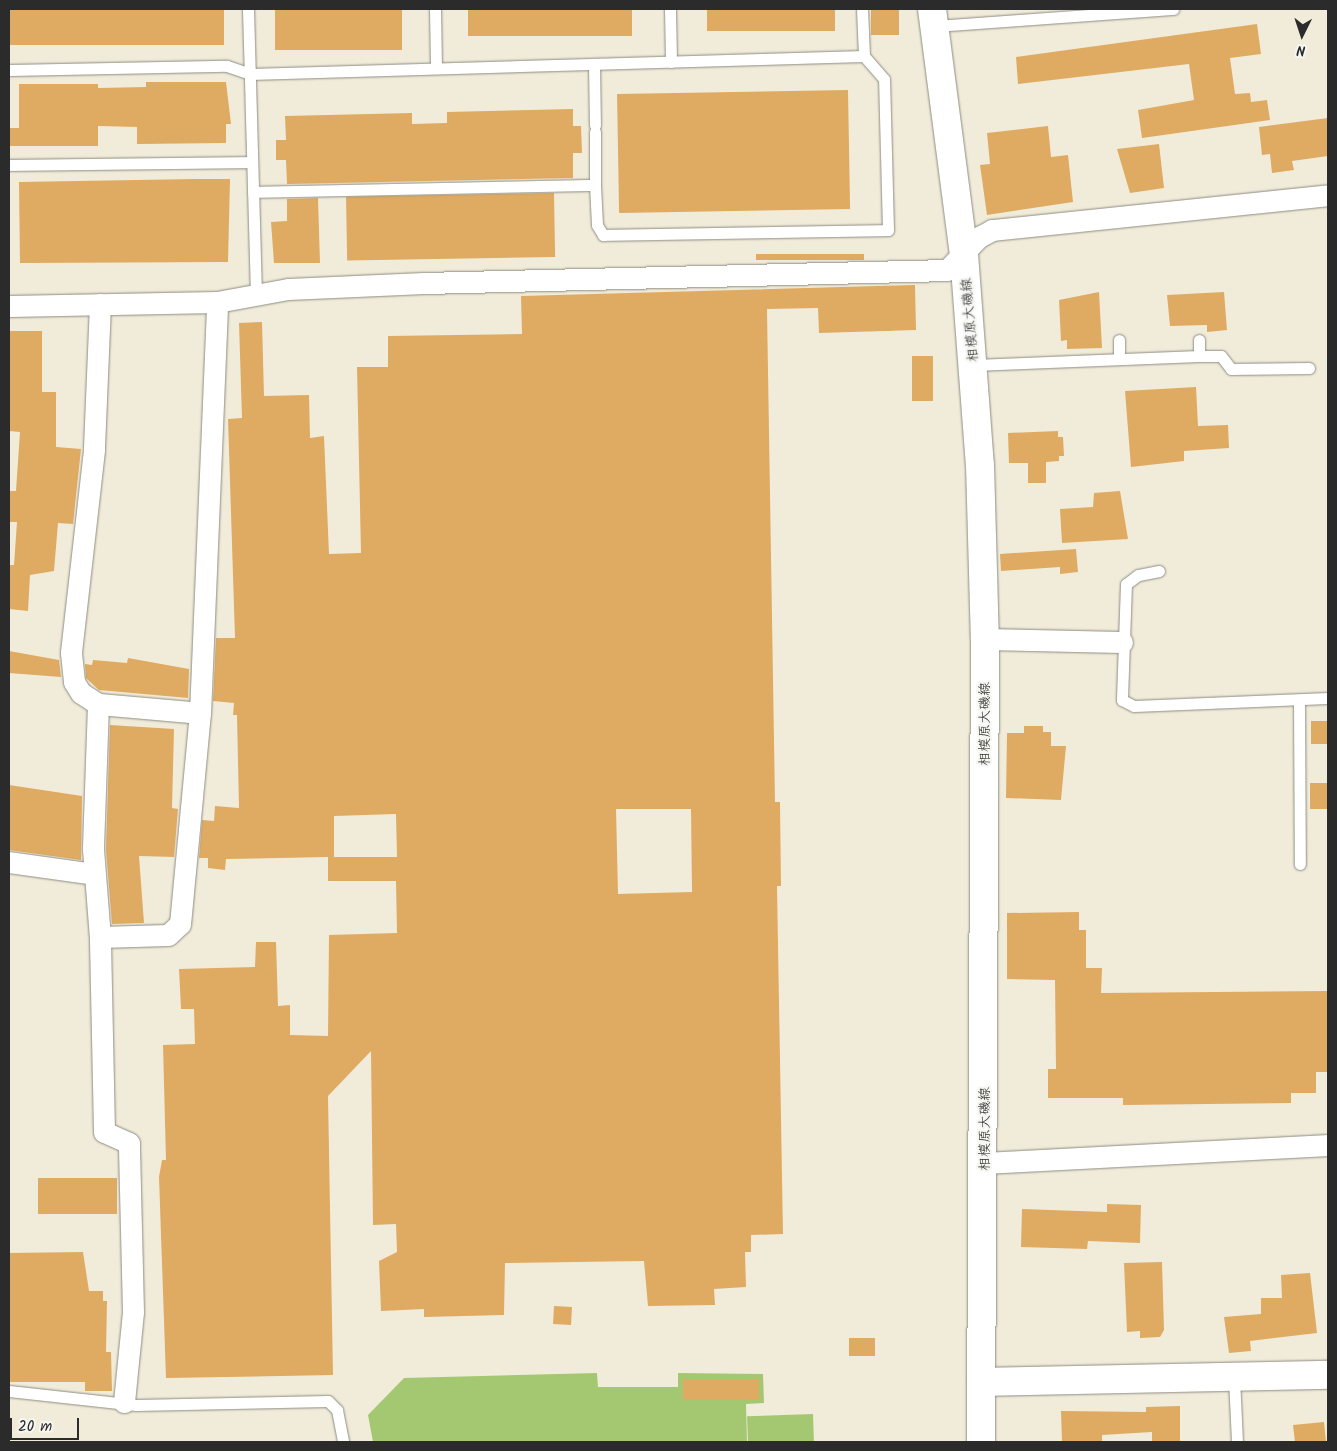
<!DOCTYPE html>
<html>
<head>
<meta charset="utf-8">
<style>
	body { margin:0 }
	#map { position:relative; width:1337px; height:1451px; overflow:hidden; background:#f1ecda; font-family:Kalam,"Klee One",sans-serif }
	div>[style] { position:absolute }
	[style*='--x'] { left:calc(var(--x)*1px); top:calc(var(--y)*1px); width:calc(var(--w)*1px); rotate:calc(var(--a)*1deg) }
	.green>* { inset:0; background:#a4c871; transform-origin:0 0 }
	.building>* { inset:0; background:#dfaa62; transform-origin:0 0 }
	.roads { filter:drop-shadow(0 0 1px #8e8c82) drop-shadow(0 0 1px #8e8c82) }
	.lane>* { height:11px; margin:-5.5px; padding:0 5.5px; transform-origin:5.5px; border-radius:5.5px; background:#fff }
	.street>* { height:21px; margin:-10.5px; padding:0 10.5px; transform-origin:10.5px; border-radius:10.5px; background:#fff }
	.secondary>* { height:28px; margin:-14px; padding:0 14px; transform-origin:14px; border-radius:14px; background:#fff }
	.primary>* { height:28px; margin:-14px; padding:0 14px; transform-origin:14px; border-radius:14px; background:#fff }
	span { translate:-50% -50%; white-space:nowrap; text-align:center; line-height:1.15; -webkit-text-stroke:4.5px #f6f6f2; paint-order:stroke }
	.street-label { font-size:14px; color:#2b2b2b }
	.frame { position:absolute; inset:0; border:10px solid #2b2b2b; pointer-events:none }
	.north { position:absolute; left:1277px; top:10px; width:50px; height:50px; -webkit-text-stroke:4px #f6f6f2; paint-order:stroke; rotate:184deg; font-size:14px; font-weight:700; line-height:20px; text-align:center; color:#2b2b2b }
	.north::after { content:''; display:block; margin:auto; width:18px; height:22px; background:#2b2b2b; clip-path:polygon(50% 0,100% 100%,50% 72%,0 100%) }
	.scale { position:absolute; left:10px; top:1418px; width:69px; height:22px; box-sizing:border-box; border:2px solid #2b2b2b; border-top:0; padding-left:6px; font-size:15px; line-height:18px; white-space:nowrap; color:#2b2b2b; -webkit-text-stroke:4px #f6f6f2; paint-order:stroke }
</style>
</head>
<body>
<div id="map">
	<div class="green">
		<div style="clip-path:polygon(597px 1373px,598px 1387px,678px 1387px,678px 1373px,763px 1374px,764px 1403px,746px 1404px,747px 1442px,373px 1442px,368px 1415px,404px 1378px)"></div>
		<div style="left:813px;top:1414px;width:28px;height:66px;rotate:88deg"></div>
	</div>
	<div class="building">
		<div style="left:9px;top:9px;width:215px;height:36px"></div>
		<div style="left:275px;top:9px;width:127px;height:41px"></div>
		<div style="left:468px;top:9px;width:164px;height:27px"></div>
		<div style="left:707px;top:9px;width:128px;height:22px"></div>
		<div style="left:871px;top:9px;width:28px;height:26px"></div>
		<div style="clip-path:polygon(1257px 24px,1261px 54px,1230px 58px,1235px 94px,1250px 93px,1251px 102px,1267px 100px,1270px 120px,1142px 138px,1138px 110px,1194px 100px,1189px 64px,1018px 84px,1016px 57px)"></div>
		<div style="clip-path:polygon(146px 82px,226px 82px,231px 124px,226px 124px,226px 143px,137px 144px,137px 127px,98px 126px,98px 146px,9px 146px,9px 128px,19px 128px,19px 84px,98px 84px,98px 88px,146px 87px)"></div>
		<div style="left:848px;top:90px;width:119px;height:231px;rotate:89deg"></div>
		<div style="clip-path:polygon(573px 109px,573px 126px,581px 126px,582px 153px,573px 153px,573px 178px,287px 184px,286px 160px,276px 160px,276px 140px,286px 140px,285px 116px,412px 113px,412px 124px,447px 123px,447px 112px)"></div>
		<div style="clip-path:polygon(1328px 118px,1328px 156px,1292px 161px,1294px 170px,1272px 173px,1270px 154px,1262px 155px,1259px 127px)"></div>
		<div style="clip-path:polygon(1048px 126px,1051px 157px,1068px 155px,1073px 202px,987px 215px,980px 165px,990px 164px,987px 133px)"></div>
		<div style="clip-path:polygon(1159px 144px,1164px 188px,1130px 193px,1117px 149px)"></div>
		<div style="clip-path:polygon(195px 179px,230px 179px,228px 262px,20px 263px,19px 182px)"></div>
		<div style="left:554px;top:193px;width:64px;height:208px;rotate:89deg"></div>
		<div style="clip-path:polygon(318px 198px,320px 263px,274px 263px,271px 222px,287px 221px,287px 199px)"></div>
		<div style="left:864px;top:254px;width:6px;height:108px;rotate:90deg"></div>
		<div style="clip-path:polygon(evenodd,915px 285px,916px 330px,819px 333px,818px 308px,767px 309px,775px 802px,780px 802px,781px 886px,777px 886px,783px 1234px,751px 1235px,751px 1252px,745px 1252px,746px 1287px,714px 1289px,715px 1305px,648px 1306px,644px 1261px,505px 1263px,504px 1315px,424px 1317px,424px 1309px,381px 1311px,379px 1261px,397px 1252px,396px 1224px,373px 1225px,371px 1051px,328px 1096px,333px 1375px,166px 1378px,159px 1177px,162px 1160px,166px 1160px,163px 1045px,195px 1044px,194px 1009px,181px 1009px,179px 969px,255px 967px,256px 942px,276px 942px,278px 1006px,290px 1005px,290px 1035px,328px 1036px,329px 935px,397px 933px,396px 881px,328px 881px,328px 857px,226px 859px,225px 870px,208px 868px,208px 858px,199px 858px,202px 820px,214px 821px,215px 806px,239px 808px,237px 715px,233px 715px,234px 703px,213px 701px,216px 638px,235px 638px,228px 419px,242px 418px,239px 323px,262px 322px,264px 396px,309px 395px,310px 438px,324px 436px,329px 554px,361px 553px,357px 367px,388px 367px,388px 336px,522px 334px,521px 296px,915px 285px,616px 809px,691px 809px,692px 892px,618px 894px,616px 809px,915px 285px,396px 814px,397px 857px,334px 857px,334px 816px,396px 814px)"></div>
		<div style="clip-path:polygon(1099px 292px,1102px 348px,1067px 349px,1067px 340px,1061px 341px,1059px 300px)"></div>
		<div style="clip-path:polygon(1224px 292px,1227px 330px,1207px 332px,1207px 325px,1170px 326px,1167px 295px)"></div>
		<div style="clip-path:polygon(9px 331px,42px 331px,42px 392px,56px 392px,56px 447px,81px 449px,73px 524px,58px 523px,54px 571px,30px 575px,28px 611px,9px 609px,9px 565px,14px 565px,17px 522px,9px 522px,9px 491px,16px 491px,20px 432px,9px 431px)"></div>
		<div style="left:912px;top:356px;width:21px;height:45px"></div>
		<div style="clip-path:polygon(1196px 387px,1198px 426px,1228px 425px,1229px 448px,1184px 451px,1184px 461px,1131px 467px,1125px 391px)"></div>
		<div style="clip-path:polygon(1058px 431px,1058px 437px,1063px 437px,1064px 456px,1059px 456px,1059px 461px,1046px 462px,1046px 483px,1028px 483px,1028px 463px,1009px 463px,1008px 433px)"></div>
		<div style="clip-path:polygon(1120px 491px,1128px 539px,1062px 543px,1060px 509px,1093px 507px,1094px 493px)"></div>
		<div style="clip-path:polygon(1076px 549px,1078px 572px,1060px 574px,1060px 567px,1001px 571px,1000px 554px)"></div>
		<div style="clip-path:polygon(9px 651px,59px 660px,61px 677px,9px 673px)"></div>
		<div style="clip-path:polygon(128px 658px,189px 669px,188px 698px,99px 690px,86px 678px,85px 664px,92px 665px,93px 660px,127px 663px)"></div>
		<div style="left:1311px;top:721px;width:17px;height:23px"></div>
		<div style="clip-path:polygon(110px 725px,174px 729px,172px 808px,178px 809px,174px 857px,139px 856px,144px 923px,112px 924px,106px 849px)"></div>
		<div style="clip-path:polygon(1024px 726px,1043px 726px,1043px 732px,1051px 732px,1051px 746px,1066px 746px,1061px 800px,1006px 798px,1007px 733px,1024px 733px)"></div>
		<div style="left:1328px;top:783px;width:26px;height:18px;rotate:90deg"></div>
		<div style="clip-path:polygon(9px 785px,82px 796px,81px 860px,9px 850px)"></div>
		<div style="clip-path:polygon(1079px 912px,1079px 930px,1086px 930px,1086px 968px,1102px 968px,1101px 993px,1328px 991px,1328px 1072px,1316px 1072px,1316px 1093px,1291px 1093px,1291px 1103px,1123px 1105px,1123px 1098px,1048px 1098px,1048px 1069px,1056px 1069px,1055px 980px,1007px 979px,1007px 913px)"></div>
		<div style="left:38px;top:1178px;width:79px;height:36px"></div>
		<div style="clip-path:polygon(1107px 1204px,1141px 1205px,1140px 1243px,1088px 1241px,1087px 1249px,1021px 1247px,1022px 1209px,1107px 1212px)"></div>
		<div style="clip-path:polygon(83px 1252px,89px 1291px,103px 1291px,103px 1301px,107px 1301px,106px 1352px,111px 1352px,112px 1391px,85px 1391px,85px 1382px,9px 1382px,9px 1253px)"></div>
		<div style="clip-path:polygon(1162px 1262px,1164px 1330px,1160px 1337px,1140px 1338px,1140px 1331px,1127px 1332px,1124px 1263px)"></div>
		<div style="clip-path:polygon(1310px 1273px,1317px 1333px,1250px 1341px,1251px 1351px,1229px 1353px,1224px 1317px,1261px 1314px,1261px 1298px,1282px 1298px,1281px 1275px)"></div>
		<div style="left:554px;top:1306px;width:18px;height:18px;rotate:3deg"></div>
		<div style="left:849px;top:1338px;width:26px;height:18px"></div>
		<div style="left:759px;top:1379px;width:21px;height:76px;rotate:90deg"></div>
		<div style="clip-path:polygon(1180px 1406px,1180px 1442px,1152px 1442px,1152px 1432px,1102px 1435px,1102px 1442px,1062px 1442px,1061px 1411px,1146px 1412px,1146px 1407px)"></div>
		<div style="clip-path:polygon(1324px 1422px,1326px 1442px,1295px 1442px,1293px 1425px)"></div>
	</div>
	<div class="roads">
		<div class="lane">
			<div style="--x:248;--y:9;--w:284;--a:88.4"></div>
			<div style="--x:435;--y:9;--w:59;--a:89"></div>
			<div style="--x:670;--y:9;--w:53;--a:88.9"></div>
			<div style="--x:934;--y:26;--w:240;--a:-4.1"></div>
			<div style="--x:594;--y:64;--w:61;--a:89.1"></div>
			<div style="--x:9;--y:70;--w:218;--a:-1.1"></div>
			<div style="--x:227;--y:66;--w:24;--a:19"></div>
			<div style="--x:250;--y:74;--w:614;--a:-1.68"></div>
			<div style="--x:595;--y:132;--w:53;--a:90"></div>
			<div style="--x:9;--y:165;--w:243;--a:-0.7"></div>
			<div style="--x:253;--y:192;--w:342;--a:-1.2"></div>
			<div style="--x:595;--y:185;--w:40;--a:87.1"></div>
			<div style="--x:597;--y:225;--w:12;--a:59"></div>
			<div style="--x:603;--y:235;--w:285;--a:-1"></div>
			<div style="--x:888;--y:230;--w:151;--a:-91.5"></div>
			<div style="--x:884;--y:79;--w:30;--a:-131"></div>
			<div style="--x:864;--y:56;--w:47;--a:-92.4"></div>
			<div style="--x:1119;--y:340;--w:19;--a:90"></div>
			<div style="--x:1199;--y:340;--w:16;--a:90"></div>
			<div style="--x:974;--y:365;--w:225;--a:-2.3"></div>
			<div style="--x:1199;--y:356;--w:22;--a:0"></div>
			<div style="--x:1221;--y:356;--w:16;--a:52"></div>
			<div style="--x:1231;--y:369;--w:78;--a:-0.7"></div>
			<div style="--x:1159;--y:571;--w:21;--a:169"></div>
			<div style="--x:1138;--y:575;--w:15;--a:143"></div>
			<div style="--x:1126;--y:584;--w:116;--a:92"></div>
			<div style="--x:1122;--y:700;--w:13;--a:27"></div>
			<div style="--x:1134;--y:706;--w:194;--a:-2.4"></div>
			<div style="--x:1299;--y:700;--w:164;--a:89.7"></div>
			<div style="--x:1234;--y:1378;--w:64;--a:87.3"></div>
			<div style="--x:9;--y:1391;--w:128;--a:6.3"></div>
			<div style="--x:136;--y:1405;--w:192;--a:-1.2"></div>
			<div style="--x:328;--y:1401;--w:13;--a:45"></div>
			<div style="--x:337;--y:1410;--w:33;--a:79"></div>
		</div>
		<div class="street">
			<div style="--x:100;--y:304;--w:146;--a:92.4"></div>
			<div style="--x:94;--y:450;--w:204;--a:96.5"></div>
			<div style="--x:71;--y:653;--w:29;--a:84"></div>
			<div style="--x:74;--y:682;--w:13;--a:58"></div>
			<div style="--x:81;--y:693;--w:20;--a:33"></div>
			<div style="--x:98;--y:704;--w:102;--a:5"></div>
			<div style="--x:9;--y:306;--w:208;--a:-1.1"></div>
			<div style="--x:217;--y:302;--w:72;--a:-10.4"></div>
			<div style="--x:288;--y:289;--w:136;--a:-2.5"></div>
			<div style="--x:424;--y:283;--w:523;--a:-1.42"></div>
			<div style="--x:947;--y:270;--w:46;--a:-45.9"></div>
			<div style="--x:979;--y:237;--w:15;--a:-28"></div>
			<div style="--x:992;--y:230;--w:338;--a:-5.9"></div>
			<div style="--x:985;--y:639;--w:137;--a:1.3"></div>
			<div style="--x:98;--y:704;--w:145;--a:92"></div>
			<div style="--x:93;--y:849;--w:88;--a:85.5"></div>
			<div style="--x:9;--y:862;--w:86;--a:8"></div>
			<div style="--x:985;--y:1163;--w:343;--a:-3"></div>
			<div style="--x:124;--y:1402;--w:90;--a:-84.3"></div>
			<div style="--x:133;--y:1312;--w:169;--a:-91.4"></div>
			<div style="--x:129;--y:1143;--w:27;--a:-156"></div>
			<div style="--x:104;--y:1132;--w:195;--a:-91.2"></div>
			<div style="--x:100;--y:937;--w:68;--a:-1.7"></div>
			<div style="--x:168;--y:935;--w:16;--a:-43"></div>
			<div style="--x:180;--y:924;--w:212;--a:-84.6"></div>
			<div style="--x:200;--y:713;--w:411;--a:-87.6"></div>
		</div>
		<div class="secondary">
			<div style="--x:981;--y:1382;--w:347;--a:-1.2"></div>
		</div>
		<div class="primary">
			<div style="--x:932;--y:9;--w:247;--a:82.6"></div>
			<div style="--x:964;--y:254;--w:212;--a:85.7"></div>
			<div style="--x:980;--y:465;--w:174;--a:88.4"></div>
			<div style="--x:985;--y:639;--w:803;--a:90.29"></div>
		</div>
	</div>
	<div class="street-label">
		<span style="left:970px;top:320px;rotate:-95deg">相模原大磯線</span>
		<span style="left:985px;top:724px;rotate:-90deg">相模原大磯線</span>
		<span style="left:985px;top:1129px;rotate:-90deg">相模原大磯線</span>
	</div>
	<div class="frame"></div>
	<div class="north">N</div>
	<div class="scale">20 m</div>
</div>
</body>
</html>
